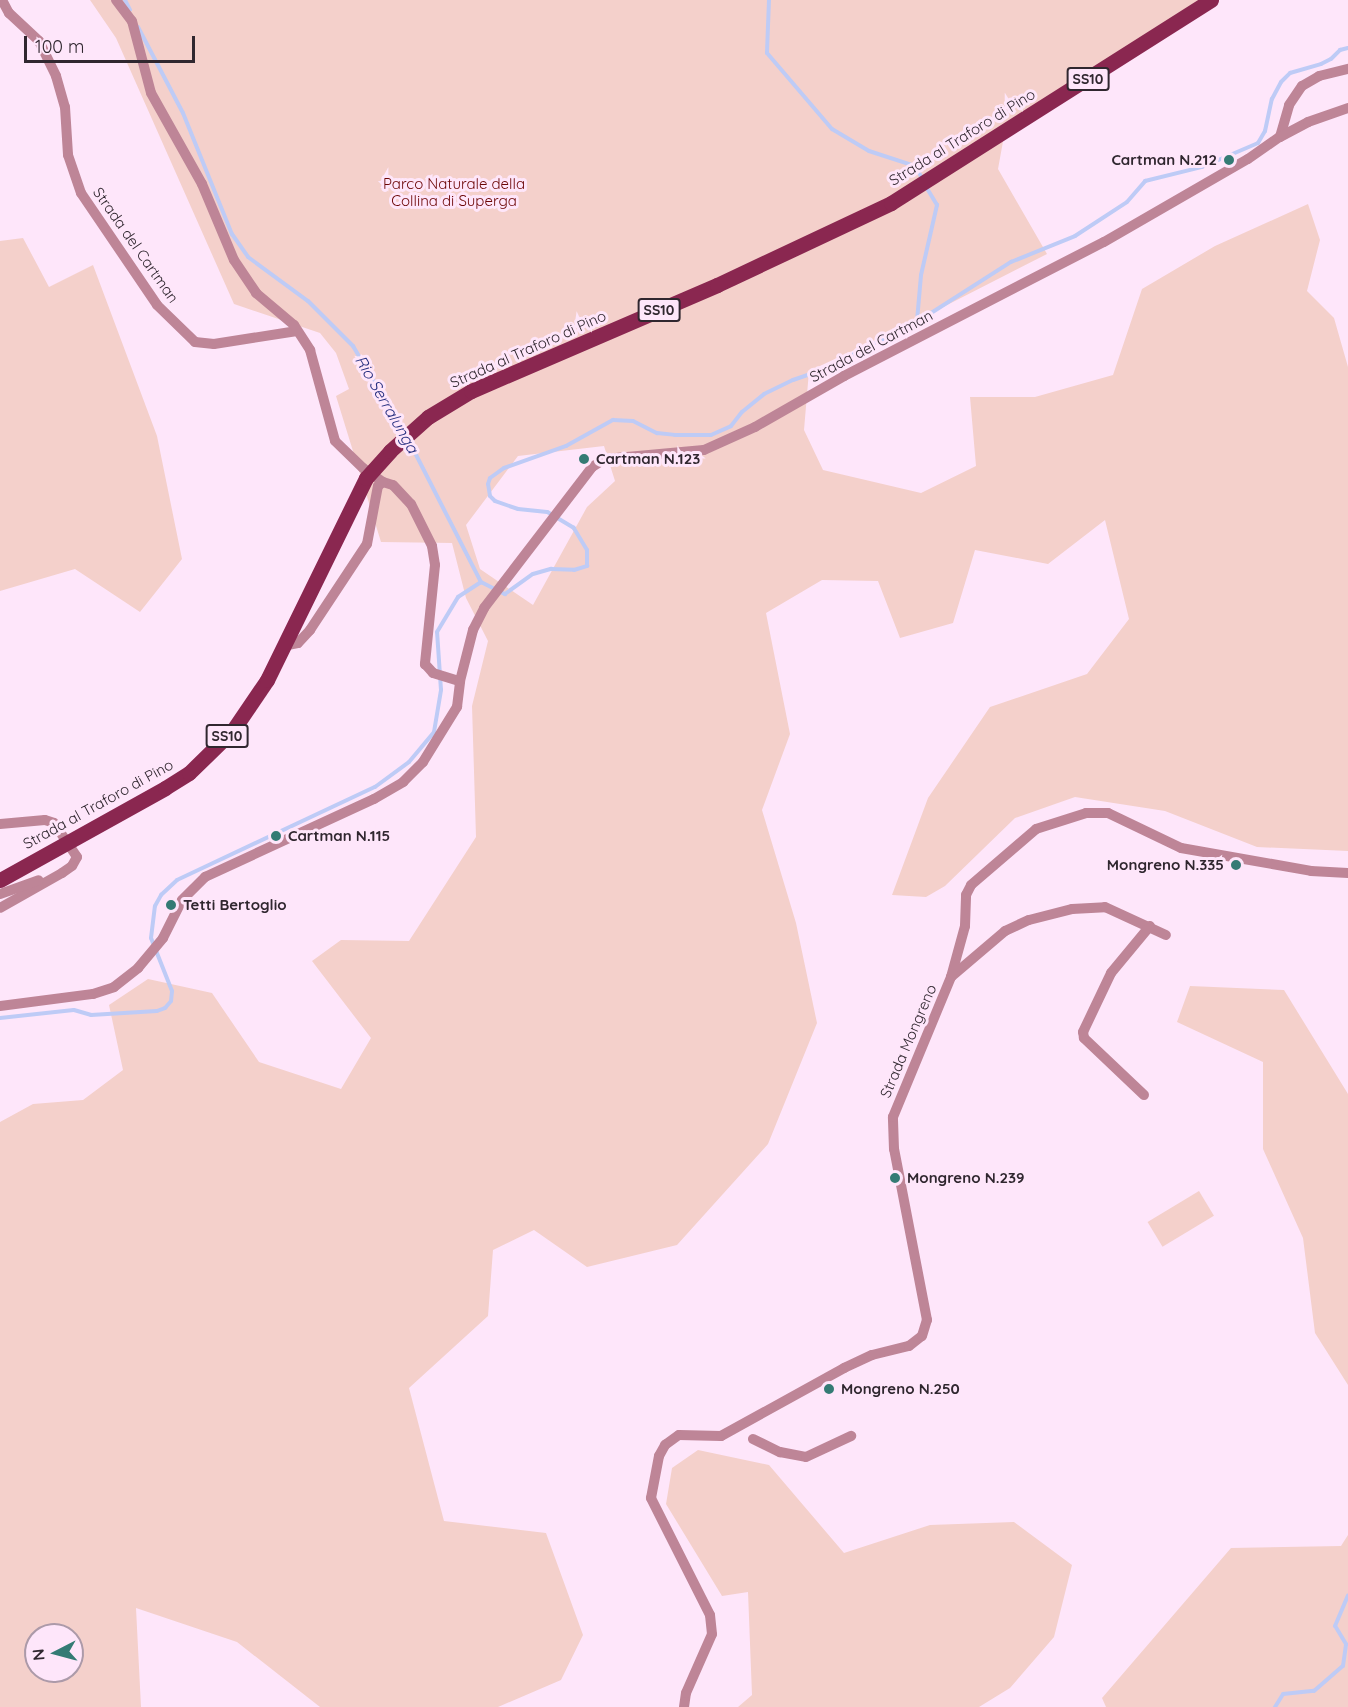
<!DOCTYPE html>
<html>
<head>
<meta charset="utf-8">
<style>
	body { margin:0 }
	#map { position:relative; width:1348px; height:1707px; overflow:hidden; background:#fee6fa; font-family:Quicksand,sans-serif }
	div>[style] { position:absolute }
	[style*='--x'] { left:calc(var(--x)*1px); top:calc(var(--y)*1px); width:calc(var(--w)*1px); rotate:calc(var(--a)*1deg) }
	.green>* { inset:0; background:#f4d0cb; transform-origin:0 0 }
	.stream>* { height:4px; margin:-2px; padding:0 2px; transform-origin:2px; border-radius:2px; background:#becbf6 }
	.street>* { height:10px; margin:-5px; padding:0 5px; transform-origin:5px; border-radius:5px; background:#be8597 }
	.primary>* { height:15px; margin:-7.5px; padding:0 7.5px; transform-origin:7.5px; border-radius:7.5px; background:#8a2750 }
	.dots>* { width:16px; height:16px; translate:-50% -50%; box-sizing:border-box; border:3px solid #fee6fa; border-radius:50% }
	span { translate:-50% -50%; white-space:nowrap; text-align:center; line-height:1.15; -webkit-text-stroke:6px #fee6fa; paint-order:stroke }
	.shield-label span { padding:2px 4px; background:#fee6fa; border:2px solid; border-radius:4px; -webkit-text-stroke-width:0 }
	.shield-label { font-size:14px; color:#30272f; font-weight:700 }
	.street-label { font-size:15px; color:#30272f }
	.poi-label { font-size:15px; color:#30272f; font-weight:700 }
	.right { translate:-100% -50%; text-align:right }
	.left { translate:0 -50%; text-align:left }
	.park-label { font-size:15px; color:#6b0404 }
	.water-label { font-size:16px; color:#273080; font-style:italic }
	.north { position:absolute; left:24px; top:1623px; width:60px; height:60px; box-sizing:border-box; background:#fee6fa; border:2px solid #ac9aa9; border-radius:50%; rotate:264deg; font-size:16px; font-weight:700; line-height:24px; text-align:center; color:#30272f }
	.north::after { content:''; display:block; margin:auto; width:21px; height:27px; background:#347b74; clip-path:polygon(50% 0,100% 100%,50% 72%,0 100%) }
	.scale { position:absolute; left:24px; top:36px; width:171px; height:27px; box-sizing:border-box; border:3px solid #30272f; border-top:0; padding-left:8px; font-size:18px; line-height:21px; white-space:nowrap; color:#30272f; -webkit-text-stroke:4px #fee6fa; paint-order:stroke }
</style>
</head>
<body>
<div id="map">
	<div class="green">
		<div style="clip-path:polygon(evenodd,90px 0,1201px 0,1006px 125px,998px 169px,1047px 254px,906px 326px,809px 371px,804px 430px,823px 470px,921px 493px,976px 466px,970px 397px,1035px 397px,1113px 375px,1142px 289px,1215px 246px,1308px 204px,1320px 240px,1307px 291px,1334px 318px,1348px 367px,1348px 851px,1257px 847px,1165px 811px,1075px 797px,1015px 818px,945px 886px,926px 897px,892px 895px,928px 798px,990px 707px,1087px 674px,1129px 619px,1105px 520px,1048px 564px,975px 550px,953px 623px,900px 638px,878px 581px,822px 580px,766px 613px,790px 734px,762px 810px,796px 923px,817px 1023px,768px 1144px,677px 1245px,587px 1267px,534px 1230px,493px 1250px,488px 1316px,409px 1388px,444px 1521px,546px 1533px,583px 1635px,561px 1680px,498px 1707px,320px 1707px,237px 1642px,136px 1608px,141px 1707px,0 1707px,0 1122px,33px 1104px,83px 1100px,123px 1070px,109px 1005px,148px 979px,212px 993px,259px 1062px,341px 1089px,371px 1038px,312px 961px,341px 940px,409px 941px,476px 837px,472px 706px,488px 641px,466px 598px,452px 543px,381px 542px,336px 396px,349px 389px,336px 353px,320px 333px,234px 304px,116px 38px,90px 0,604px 446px,615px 481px,587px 507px,533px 605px,480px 569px,466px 525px,518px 456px,604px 446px,90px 0,36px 1635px,72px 1635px,72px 1671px,36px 1671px,36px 1635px)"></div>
		<div style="clip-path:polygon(23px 238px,49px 287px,93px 265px,157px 436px,182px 559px,140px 612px,75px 569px,0 591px,0 241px)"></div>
		<div style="clip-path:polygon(1190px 986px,1284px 990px,1348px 1094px,1348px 1385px,1315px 1333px,1303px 1238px,1263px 1149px,1263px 1062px,1177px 1022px)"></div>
		<div style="left:1199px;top:1191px;width:29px;height:60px;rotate:59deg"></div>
		<div style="clip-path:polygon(698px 1450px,769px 1465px,844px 1553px,930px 1525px,1014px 1522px,1072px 1565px,1054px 1637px,1010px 1688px,979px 1707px,738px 1707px,752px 1695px,748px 1592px,722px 1596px,666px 1504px,672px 1468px)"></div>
		<div style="clip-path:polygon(1348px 1535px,1348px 1707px,1106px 1707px,1102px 1698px,1231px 1548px,1341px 1546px)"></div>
	</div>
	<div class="stream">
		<div style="--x:125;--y:0;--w:11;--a:63"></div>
		<div style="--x:769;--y:0;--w:53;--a:92.2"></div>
		<div style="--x:767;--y:53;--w:100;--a:49.5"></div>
		<div style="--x:832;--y:129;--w:43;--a:30.7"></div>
		<div style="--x:869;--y:151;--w:48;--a:18.1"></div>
		<div style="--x:915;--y:166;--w:16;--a:60"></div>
		<div style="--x:138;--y:27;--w:97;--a:62.4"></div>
		<div style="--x:183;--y:113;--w:131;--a:68"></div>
		<div style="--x:232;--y:234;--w:28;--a:55"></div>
		<div style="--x:248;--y:257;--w:74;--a:36.3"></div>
		<div style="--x:308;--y:301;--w:64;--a:45"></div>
		<div style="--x:353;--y:346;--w:100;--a:59.3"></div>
		<div style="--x:917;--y:321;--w:46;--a:-85"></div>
		<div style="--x:921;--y:275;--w:72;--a:-77.1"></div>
		<div style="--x:937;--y:205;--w:21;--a:-121"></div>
		<div style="--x:408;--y:439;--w:161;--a:63"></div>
		<div style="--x:481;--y:582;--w:27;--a:27"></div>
		<div style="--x:505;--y:594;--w:34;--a:-36"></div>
		<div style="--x:533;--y:574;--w:19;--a:-16"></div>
		<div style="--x:551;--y:569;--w:23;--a:2"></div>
		<div style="--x:574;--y:570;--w:14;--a:-17"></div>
		<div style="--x:587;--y:566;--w:16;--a:-90"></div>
		<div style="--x:587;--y:550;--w:26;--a:-121"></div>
		<div style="--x:574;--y:528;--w:31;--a:-149"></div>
		<div style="--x:547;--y:512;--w:29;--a:-174"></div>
		<div style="--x:518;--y:509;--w:24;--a:-161"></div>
		<div style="--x:495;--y:501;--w:7;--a:-135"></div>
		<div style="--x:490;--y:496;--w:12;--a:-99"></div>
		<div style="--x:488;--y:484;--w:6;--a:-72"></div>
		<div style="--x:490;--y:478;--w:17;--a:-36"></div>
		<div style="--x:504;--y:468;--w:66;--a:-19.5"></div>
		<div style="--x:566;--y:446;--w:54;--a:-29"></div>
		<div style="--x:613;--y:420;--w:20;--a:3"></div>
		<div style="--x:633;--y:421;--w:27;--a:27"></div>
		<div style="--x:657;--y:433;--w:18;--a:6"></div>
		<div style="--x:675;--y:435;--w:36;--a:0"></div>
		<div style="--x:711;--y:435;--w:22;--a:-24"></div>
		<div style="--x:731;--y:426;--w:18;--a:-52"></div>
		<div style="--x:742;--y:412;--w:28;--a:-39"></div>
		<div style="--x:764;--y:394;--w:32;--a:-26"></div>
		<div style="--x:793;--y:380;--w:34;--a:-19"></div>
		<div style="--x:825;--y:369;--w:103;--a:-27.1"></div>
		<div style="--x:917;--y:322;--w:112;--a:-32.6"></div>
		<div style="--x:1011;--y:262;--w:69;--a:-22.1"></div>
		<div style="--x:1075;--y:236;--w:62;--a:-33.2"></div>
		<div style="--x:1127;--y:202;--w:28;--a:-49"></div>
		<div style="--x:1145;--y:181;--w:59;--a:-13.8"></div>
		<div style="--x:1202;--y:167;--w:61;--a:-23.2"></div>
		<div style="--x:1258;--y:143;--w:14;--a:-60"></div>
		<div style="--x:1265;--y:131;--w:33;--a:-78"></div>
		<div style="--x:1272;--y:99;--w:19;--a:-62"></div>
		<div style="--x:1281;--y:82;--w:13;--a:-45"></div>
		<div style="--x:1290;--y:73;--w:32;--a:-16"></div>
		<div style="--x:1321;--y:64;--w:11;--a:-27"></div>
		<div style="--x:1331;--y:59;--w:13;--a:-45"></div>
		<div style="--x:1340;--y:50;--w:8;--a:-14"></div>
		<div style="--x:0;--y:1018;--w:74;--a:-6.2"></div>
		<div style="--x:74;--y:1010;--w:18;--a:16"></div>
		<div style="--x:91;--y:1015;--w:66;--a:-3.5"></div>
		<div style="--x:157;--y:1011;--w:9;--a:-21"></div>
		<div style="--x:165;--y:1008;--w:9;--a:-49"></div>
		<div style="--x:171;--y:1001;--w:10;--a:-84"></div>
		<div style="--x:172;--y:991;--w:57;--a:-111.6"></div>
		<div style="--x:151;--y:938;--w:32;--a:-83"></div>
		<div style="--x:155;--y:906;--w:13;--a:-61"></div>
		<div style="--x:161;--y:895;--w:22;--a:-43"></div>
		<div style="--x:177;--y:880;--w:219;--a:-25.2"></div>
		<div style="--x:375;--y:787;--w:42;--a:-36.3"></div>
		<div style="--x:409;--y:762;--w:39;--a:-50"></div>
		<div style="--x:434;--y:732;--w:43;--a:-80.5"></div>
		<div style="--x:441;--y:690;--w:58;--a:-93.9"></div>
		<div style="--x:437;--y:632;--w:41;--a:-59"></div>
		<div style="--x:458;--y:597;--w:27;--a:-33"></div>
		<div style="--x:1275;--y:1707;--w:15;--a:-58"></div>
		<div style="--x:1283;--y:1694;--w:31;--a:-6"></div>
		<div style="--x:1314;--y:1691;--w:38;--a:-41"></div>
		<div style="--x:1343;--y:1666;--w:22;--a:-82"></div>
		<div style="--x:1346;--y:1644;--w:21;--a:-121"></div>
		<div style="--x:1335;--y:1626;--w:33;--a:-67"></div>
	</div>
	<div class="street">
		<div style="--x:2;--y:0;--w:15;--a:62"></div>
		<div style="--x:9;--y:13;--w:41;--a:43"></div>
		<div style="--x:39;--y:41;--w:39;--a:64"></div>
		<div style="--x:56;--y:76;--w:32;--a:74"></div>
		<div style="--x:65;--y:107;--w:48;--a:86.4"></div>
		<div style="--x:68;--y:155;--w:40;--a:71.1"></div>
		<div style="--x:81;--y:193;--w:135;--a:55.8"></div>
		<div style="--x:157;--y:305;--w:53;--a:44.2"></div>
		<div style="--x:195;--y:342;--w:19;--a:6"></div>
		<div style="--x:214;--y:344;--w:84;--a:-8.9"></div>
		<div style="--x:116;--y:0;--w:26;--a:53"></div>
		<div style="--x:132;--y:21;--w:74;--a:75.2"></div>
		<div style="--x:151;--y:93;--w:104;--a:60.7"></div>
		<div style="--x:202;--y:184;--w:82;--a:67.2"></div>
		<div style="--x:234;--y:260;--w:40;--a:56"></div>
		<div style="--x:256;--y:293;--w:50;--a:40.1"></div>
		<div style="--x:294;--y:325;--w:30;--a:57"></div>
		<div style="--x:310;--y:350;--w:94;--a:74.6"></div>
		<div style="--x:335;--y:441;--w:39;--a:44"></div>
		<div style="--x:363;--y:468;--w:24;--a:35"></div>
		<div style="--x:383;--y:482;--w:10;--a:17"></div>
		<div style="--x:393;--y:485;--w:26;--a:47"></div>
		<div style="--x:411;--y:504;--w:47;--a:63.4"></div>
		<div style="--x:432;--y:546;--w:19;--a:81"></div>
		<div style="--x:435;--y:565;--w:100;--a:95.8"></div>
		<div style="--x:425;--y:664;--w:12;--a:48"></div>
		<div style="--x:433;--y:673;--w:28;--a:17"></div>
		<div style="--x:1280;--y:137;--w:33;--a:-74"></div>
		<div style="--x:1289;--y:105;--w:23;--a:-56"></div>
		<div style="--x:1302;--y:86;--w:20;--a:-30"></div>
		<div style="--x:1319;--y:76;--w:30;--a:-14"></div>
		<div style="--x:283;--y:646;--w:15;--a:-11"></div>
		<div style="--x:298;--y:643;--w:18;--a:-47"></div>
		<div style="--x:310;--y:630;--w:103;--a:-56.5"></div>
		<div style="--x:367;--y:544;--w:59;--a:-79.3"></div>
		<div style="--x:378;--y:486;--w:6;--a:-39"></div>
		<div style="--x:0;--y:824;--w:45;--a:-5.1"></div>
		<div style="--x:45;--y:820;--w:9;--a:18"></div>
		<div style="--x:54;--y:823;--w:41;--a:55.9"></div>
		<div style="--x:77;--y:857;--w:10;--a:119"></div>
		<div style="--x:72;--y:866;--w:12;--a:145"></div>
		<div style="--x:62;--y:873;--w:71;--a:150.6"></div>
		<div style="--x:0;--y:894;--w:41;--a:-19.7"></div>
		<div style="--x:951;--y:977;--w:71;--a:-40.4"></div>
		<div style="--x:1005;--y:931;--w:26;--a:-25"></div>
		<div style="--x:1029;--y:920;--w:44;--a:-14.3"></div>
		<div style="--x:1072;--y:909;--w:33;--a:-3"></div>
		<div style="--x:1105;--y:907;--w:67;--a:24.7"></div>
		<div style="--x:0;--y:1006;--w:94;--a:-7.4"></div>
		<div style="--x:93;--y:994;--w:22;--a:-18"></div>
		<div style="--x:114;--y:987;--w:31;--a:-38"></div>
		<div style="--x:138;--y:968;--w:39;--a:-50"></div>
		<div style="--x:163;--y:938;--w:42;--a:-63.4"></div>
		<div style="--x:182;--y:900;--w:33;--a:-45"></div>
		<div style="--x:205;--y:877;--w:186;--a:-24.8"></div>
		<div style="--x:374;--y:799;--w:34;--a:-30"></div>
		<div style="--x:403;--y:782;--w:28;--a:-45"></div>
		<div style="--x:423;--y:762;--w:65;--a:-58.3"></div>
		<div style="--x:457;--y:707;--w:26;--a:-83"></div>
		<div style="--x:460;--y:681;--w:53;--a:-75.7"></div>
		<div style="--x:473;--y:630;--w:25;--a:-63"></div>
		<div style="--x:484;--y:608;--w:178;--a:-52.5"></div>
		<div style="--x:592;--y:467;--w:15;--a:-32"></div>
		<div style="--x:605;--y:459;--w:99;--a:-5.2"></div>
		<div style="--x:704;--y:450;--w:56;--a:-24.3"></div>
		<div style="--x:755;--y:427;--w:103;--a:-29.8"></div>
		<div style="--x:844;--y:376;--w:292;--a:-27.3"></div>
		<div style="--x:1104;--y:242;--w:166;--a:-30"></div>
		<div style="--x:1248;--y:159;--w:39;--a:-35"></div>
		<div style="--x:1280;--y:137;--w:32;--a:-28"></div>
		<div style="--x:1308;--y:122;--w:42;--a:-19.3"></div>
		<div style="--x:1144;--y:1095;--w:83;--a:-136.5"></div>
		<div style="--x:1084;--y:1038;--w:6;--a:-99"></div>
		<div style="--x:1083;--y:1032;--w:65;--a:-64.6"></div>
		<div style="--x:1111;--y:973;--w:61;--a:-50.3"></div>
		<div style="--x:753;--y:1439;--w:30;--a:26"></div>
		<div style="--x:780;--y:1452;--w:26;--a:11"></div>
		<div style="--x:806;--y:1457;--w:50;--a:-25"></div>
		<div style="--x:684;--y:1707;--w:14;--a:-82"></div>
		<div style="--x:686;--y:1693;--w:64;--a:-66.2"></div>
		<div style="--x:712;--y:1634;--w:19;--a:-96"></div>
		<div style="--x:710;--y:1615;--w:131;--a:-116.8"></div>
		<div style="--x:651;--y:1498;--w:43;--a:-79.2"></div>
		<div style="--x:659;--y:1456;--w:13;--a:-61"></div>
		<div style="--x:665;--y:1445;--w:17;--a:-36"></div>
		<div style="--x:679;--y:1435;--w:42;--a:1.4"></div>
		<div style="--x:721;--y:1436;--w:141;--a:-28.9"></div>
		<div style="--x:844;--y:1368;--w:31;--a:-25"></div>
		<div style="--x:872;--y:1355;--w:38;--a:-14"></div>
		<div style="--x:909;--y:1346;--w:16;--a:-38"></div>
		<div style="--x:922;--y:1336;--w:17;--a:-73"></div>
		<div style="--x:927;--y:1320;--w:174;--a:-100.9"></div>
		<div style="--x:894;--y:1149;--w:32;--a:-92"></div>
		<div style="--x:893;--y:1117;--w:152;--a:-67.5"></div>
		<div style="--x:951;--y:977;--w:53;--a:-74.6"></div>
		<div style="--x:965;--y:926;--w:31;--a:-88"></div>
		<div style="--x:966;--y:895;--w:11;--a:-63"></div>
		<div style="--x:971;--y:885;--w:86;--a:-40.7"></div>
		<div style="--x:1036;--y:829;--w:52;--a:-17.7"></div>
		<div style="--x:1086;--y:813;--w:22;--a:0"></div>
		<div style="--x:1108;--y:813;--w:81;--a:25.6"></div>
		<div style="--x:1181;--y:848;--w:132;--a:10"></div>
		<div style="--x:1311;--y:871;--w:37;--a:3"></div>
	</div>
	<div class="primary">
		<div style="--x:0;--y:880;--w:189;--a:-29.1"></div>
		<div style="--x:165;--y:788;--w:28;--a:-32"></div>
		<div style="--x:189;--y:773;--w:62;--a:-44.3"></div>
		<div style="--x:233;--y:730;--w:60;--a:-55.8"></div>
		<div style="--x:267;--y:680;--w:225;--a:-63.9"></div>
		<div style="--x:366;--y:478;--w:36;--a:-48"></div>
		<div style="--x:390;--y:451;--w:51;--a:-41.8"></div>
		<div style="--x:428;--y:417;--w:50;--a:-31.2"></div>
		<div style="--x:471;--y:391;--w:268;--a:-23.3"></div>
		<div style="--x:717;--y:285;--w:192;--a:-25.2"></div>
		<div style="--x:891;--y:203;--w:379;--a:-32.4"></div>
	</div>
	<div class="dots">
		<div style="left:1229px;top:160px;background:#347b74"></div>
		<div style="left:584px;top:459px;background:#347b74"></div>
		<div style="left:276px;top:836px;background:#347b74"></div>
		<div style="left:1236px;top:865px;background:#347b74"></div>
		<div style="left:171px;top:905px;background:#347b74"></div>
		<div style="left:895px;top:1178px;background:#347b74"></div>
		<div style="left:829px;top:1389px;background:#347b74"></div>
	</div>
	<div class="shield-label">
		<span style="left:1088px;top:79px">SS10</span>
		<span style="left:659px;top:310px">SS10</span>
		<span style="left:227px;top:736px">SS10</span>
	</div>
	<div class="street-label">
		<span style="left:962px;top:137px;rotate:-32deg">Strada al Traforo di Pino</span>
		<span style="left:136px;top:245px;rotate:55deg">Strada del Cartman</span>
		<span style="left:871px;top:346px;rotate:-28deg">Strada del Cartman</span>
		<span style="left:528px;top:349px;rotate:-24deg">Strada al Traforo di Pino</span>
		<span style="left:98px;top:804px;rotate:-29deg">Strada al Traforo di Pino</span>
		<span style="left:908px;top:1041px;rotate:-67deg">Strada Mongreno</span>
	</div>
	<div class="poi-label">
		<span class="right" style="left:1217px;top:160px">Cartman N.212</span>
		<span class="left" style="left:596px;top:459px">Cartman N.123</span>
		<span class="left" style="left:288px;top:836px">Cartman N.115</span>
		<span class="right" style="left:1224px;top:865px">Mongreno N.335</span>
		<span class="left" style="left:183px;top:905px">Tetti Bertoglio</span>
		<span class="left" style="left:907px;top:1178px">Mongreno N.239</span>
		<span class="left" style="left:841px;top:1389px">Mongreno N.250</span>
	</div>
	<div class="park-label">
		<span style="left:454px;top:192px">Parco Naturale della<br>Collina di Superga</span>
	</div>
	<div class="water-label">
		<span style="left:387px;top:404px;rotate:60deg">Rio Serralunga</span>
	</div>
	<div class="north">N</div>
	<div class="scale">100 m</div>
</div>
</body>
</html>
